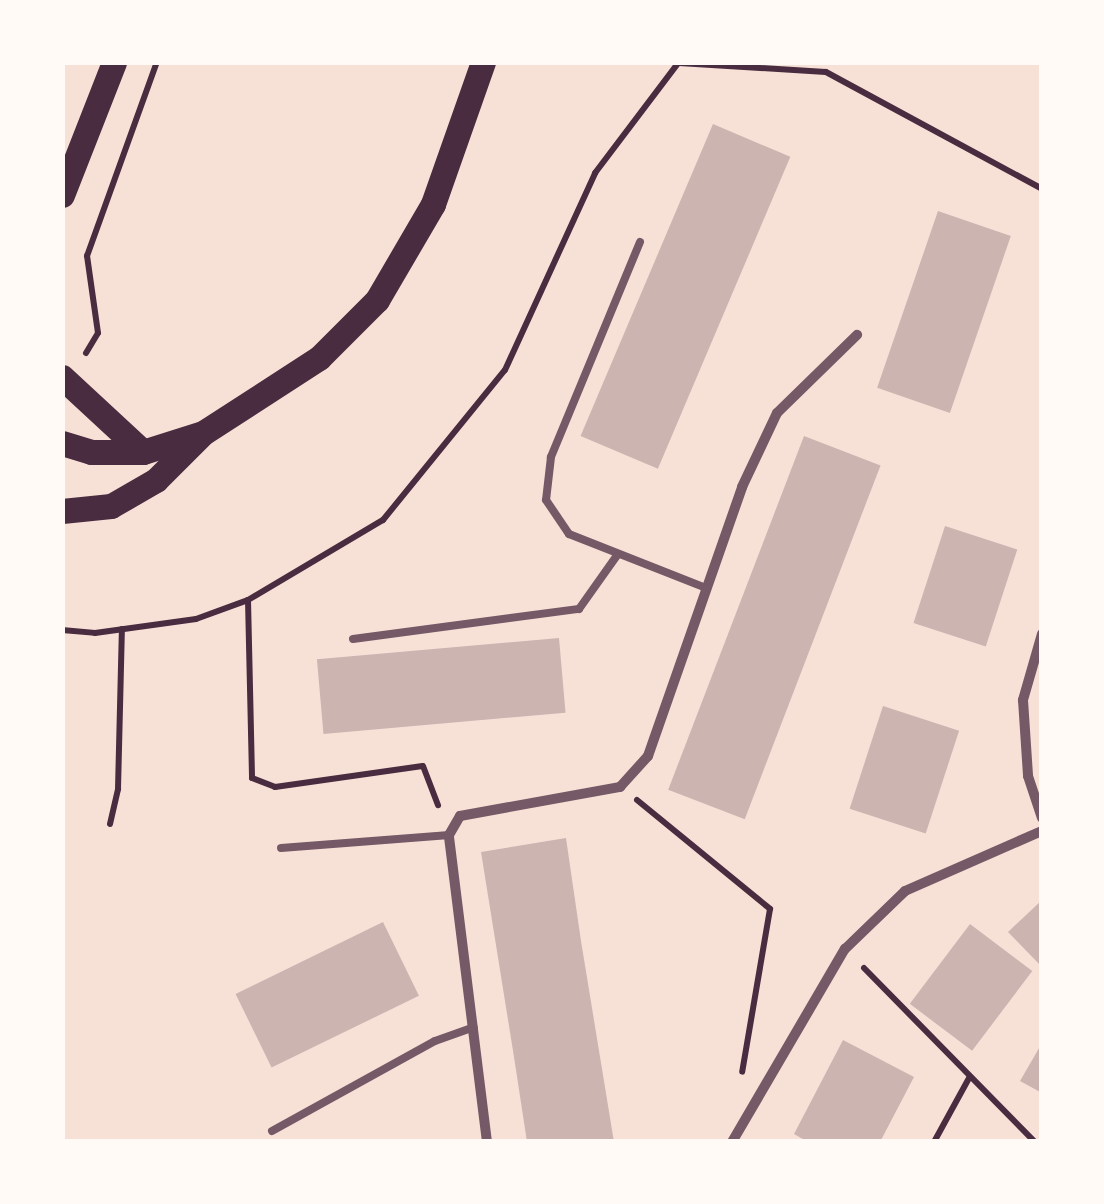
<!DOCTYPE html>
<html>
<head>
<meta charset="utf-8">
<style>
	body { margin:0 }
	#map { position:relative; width:1104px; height:1204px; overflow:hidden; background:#f7e1d7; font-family:"PT Serif",serif }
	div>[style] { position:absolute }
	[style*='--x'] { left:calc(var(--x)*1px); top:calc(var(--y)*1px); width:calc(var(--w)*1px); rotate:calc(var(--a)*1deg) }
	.building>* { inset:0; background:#ccb4b1; transform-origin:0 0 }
	.path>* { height:6px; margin:-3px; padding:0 3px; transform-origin:3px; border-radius:3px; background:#4a2c40 }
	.service>* { height:8px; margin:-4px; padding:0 4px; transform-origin:4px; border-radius:4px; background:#755966 }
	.minor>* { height:10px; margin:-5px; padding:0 5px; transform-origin:5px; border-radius:5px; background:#755966 }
	.primary>* { height:25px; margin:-12.5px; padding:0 12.5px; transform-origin:12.5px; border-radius:12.5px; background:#4a2c40 }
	span { translate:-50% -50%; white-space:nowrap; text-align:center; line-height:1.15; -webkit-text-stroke:8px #fffaf5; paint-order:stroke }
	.frame { position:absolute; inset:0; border:65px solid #fffaf5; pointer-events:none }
</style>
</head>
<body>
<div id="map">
	<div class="building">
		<div style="left:713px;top:124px;width:84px;height:339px;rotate:23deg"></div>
		<div style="left:938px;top:211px;width:77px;height:187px;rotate:19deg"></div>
		<div style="left:804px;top:436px;width:82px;height:379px;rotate:21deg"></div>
		<div style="left:945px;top:526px;width:76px;height:102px;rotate:18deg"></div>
		<div style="left:559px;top:638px;width:75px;height:243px;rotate:85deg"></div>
		<div style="left:883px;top:706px;width:80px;height:108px;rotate:18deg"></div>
		<div style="clip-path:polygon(566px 838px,581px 941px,614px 1142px,527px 1142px,514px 1057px,481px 852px)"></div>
		<div style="clip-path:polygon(1042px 900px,1042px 967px,1008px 932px)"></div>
		<div style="left:383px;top:922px;width:82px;height:164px;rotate:64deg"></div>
		<div style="left:970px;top:924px;width:78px;height:100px;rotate:37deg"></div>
		<div style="clip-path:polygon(843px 1040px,914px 1077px,880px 1142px,808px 1142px,794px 1134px)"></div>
		<div style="clip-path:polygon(1042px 1043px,1042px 1093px,1020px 1081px)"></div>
	</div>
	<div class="path">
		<div style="--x:679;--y:63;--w:147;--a:3.5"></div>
		<div style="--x:826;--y:72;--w:246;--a:28.4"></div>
		<div style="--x:86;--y:353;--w:23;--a:-59"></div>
		<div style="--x:98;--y:333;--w:78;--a:-98.1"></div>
		<div style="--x:87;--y:256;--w:206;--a:-70.2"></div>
		<div style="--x:248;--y:600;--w:178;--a:88.7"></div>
		<div style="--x:252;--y:778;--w:25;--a:21"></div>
		<div style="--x:275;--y:787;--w:149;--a:-8.1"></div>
		<div style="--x:423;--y:766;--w:42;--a:69"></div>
		<div style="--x:62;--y:630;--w:33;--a:5"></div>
		<div style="--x:95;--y:633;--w:102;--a:-7.9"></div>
		<div style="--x:196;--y:619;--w:55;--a:-20.1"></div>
		<div style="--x:248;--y:600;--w:157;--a:-30.7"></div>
		<div style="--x:383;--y:520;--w:193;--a:-50.9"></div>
		<div style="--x:505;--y:370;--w:217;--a:-65.4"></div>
		<div style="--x:595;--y:173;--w:139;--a:-52.9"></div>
		<div style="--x:637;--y:800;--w:172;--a:39.3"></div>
		<div style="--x:770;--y:909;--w:165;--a:99.7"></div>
		<div style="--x:110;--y:824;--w:36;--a:-77"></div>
		<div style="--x:118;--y:789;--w:160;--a:-88.6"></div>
		<div style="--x:864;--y:968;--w:244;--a:45.5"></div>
		<div style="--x:934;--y:1142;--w:73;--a:-61.3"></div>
	</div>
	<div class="service">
		<div style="--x:640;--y:242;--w:233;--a:112.5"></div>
		<div style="--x:551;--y:457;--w:43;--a:96.6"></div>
		<div style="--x:546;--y:500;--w:41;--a:55.9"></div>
		<div style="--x:569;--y:534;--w:147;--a:21.5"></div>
		<div style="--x:353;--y:639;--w:228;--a:-7.6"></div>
		<div style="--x:579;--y:609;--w:67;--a:-54.7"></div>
		<div style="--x:281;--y:848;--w:169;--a:-4.4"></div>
		<div style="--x:272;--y:1131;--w:186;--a:-28.9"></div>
		<div style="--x:435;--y:1041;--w:41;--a:-19.7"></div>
	</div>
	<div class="minor">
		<div style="--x:1042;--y:634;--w:69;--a:106.1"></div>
		<div style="--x:1023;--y:700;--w:76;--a:86.2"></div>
		<div style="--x:1028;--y:776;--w:44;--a:71.6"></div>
		<div style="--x:487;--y:1142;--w:309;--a:-97.1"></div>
		<div style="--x:449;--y:835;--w:22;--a:-60"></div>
		<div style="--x:460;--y:816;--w:163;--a:-10.3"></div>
		<div style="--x:620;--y:787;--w:42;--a:-47.9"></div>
		<div style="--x:648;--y:756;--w:285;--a:-70.7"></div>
		<div style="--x:742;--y:487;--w:82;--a:-64.7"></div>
		<div style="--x:777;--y:413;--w:112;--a:-44.3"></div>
		<div style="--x:732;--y:1142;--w:224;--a:-59.7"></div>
		<div style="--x:845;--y:949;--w:83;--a:-44"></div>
		<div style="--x:905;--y:891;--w:150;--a:-23.7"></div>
	</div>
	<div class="primary">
		<div style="--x:62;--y:195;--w:143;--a:-68.6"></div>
		<div style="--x:62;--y:377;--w:110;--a:42.8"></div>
		<div style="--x:62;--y:443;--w:30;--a:17"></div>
		<div style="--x:91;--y:452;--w:52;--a:0"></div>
		<div style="--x:143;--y:452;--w:63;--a:-17.6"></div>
		<div style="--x:203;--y:433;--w:138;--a:-32.9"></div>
		<div style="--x:319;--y:358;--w:82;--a:-45"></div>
		<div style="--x:377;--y:300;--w:111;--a:-59.7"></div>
		<div style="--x:433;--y:204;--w:151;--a:-70.6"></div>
		<div style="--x:62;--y:511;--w:49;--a:-5.8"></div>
		<div style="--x:111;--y:506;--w:52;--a:-30"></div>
		<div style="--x:156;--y:480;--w:62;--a:-45"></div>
	</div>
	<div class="frame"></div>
</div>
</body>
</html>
